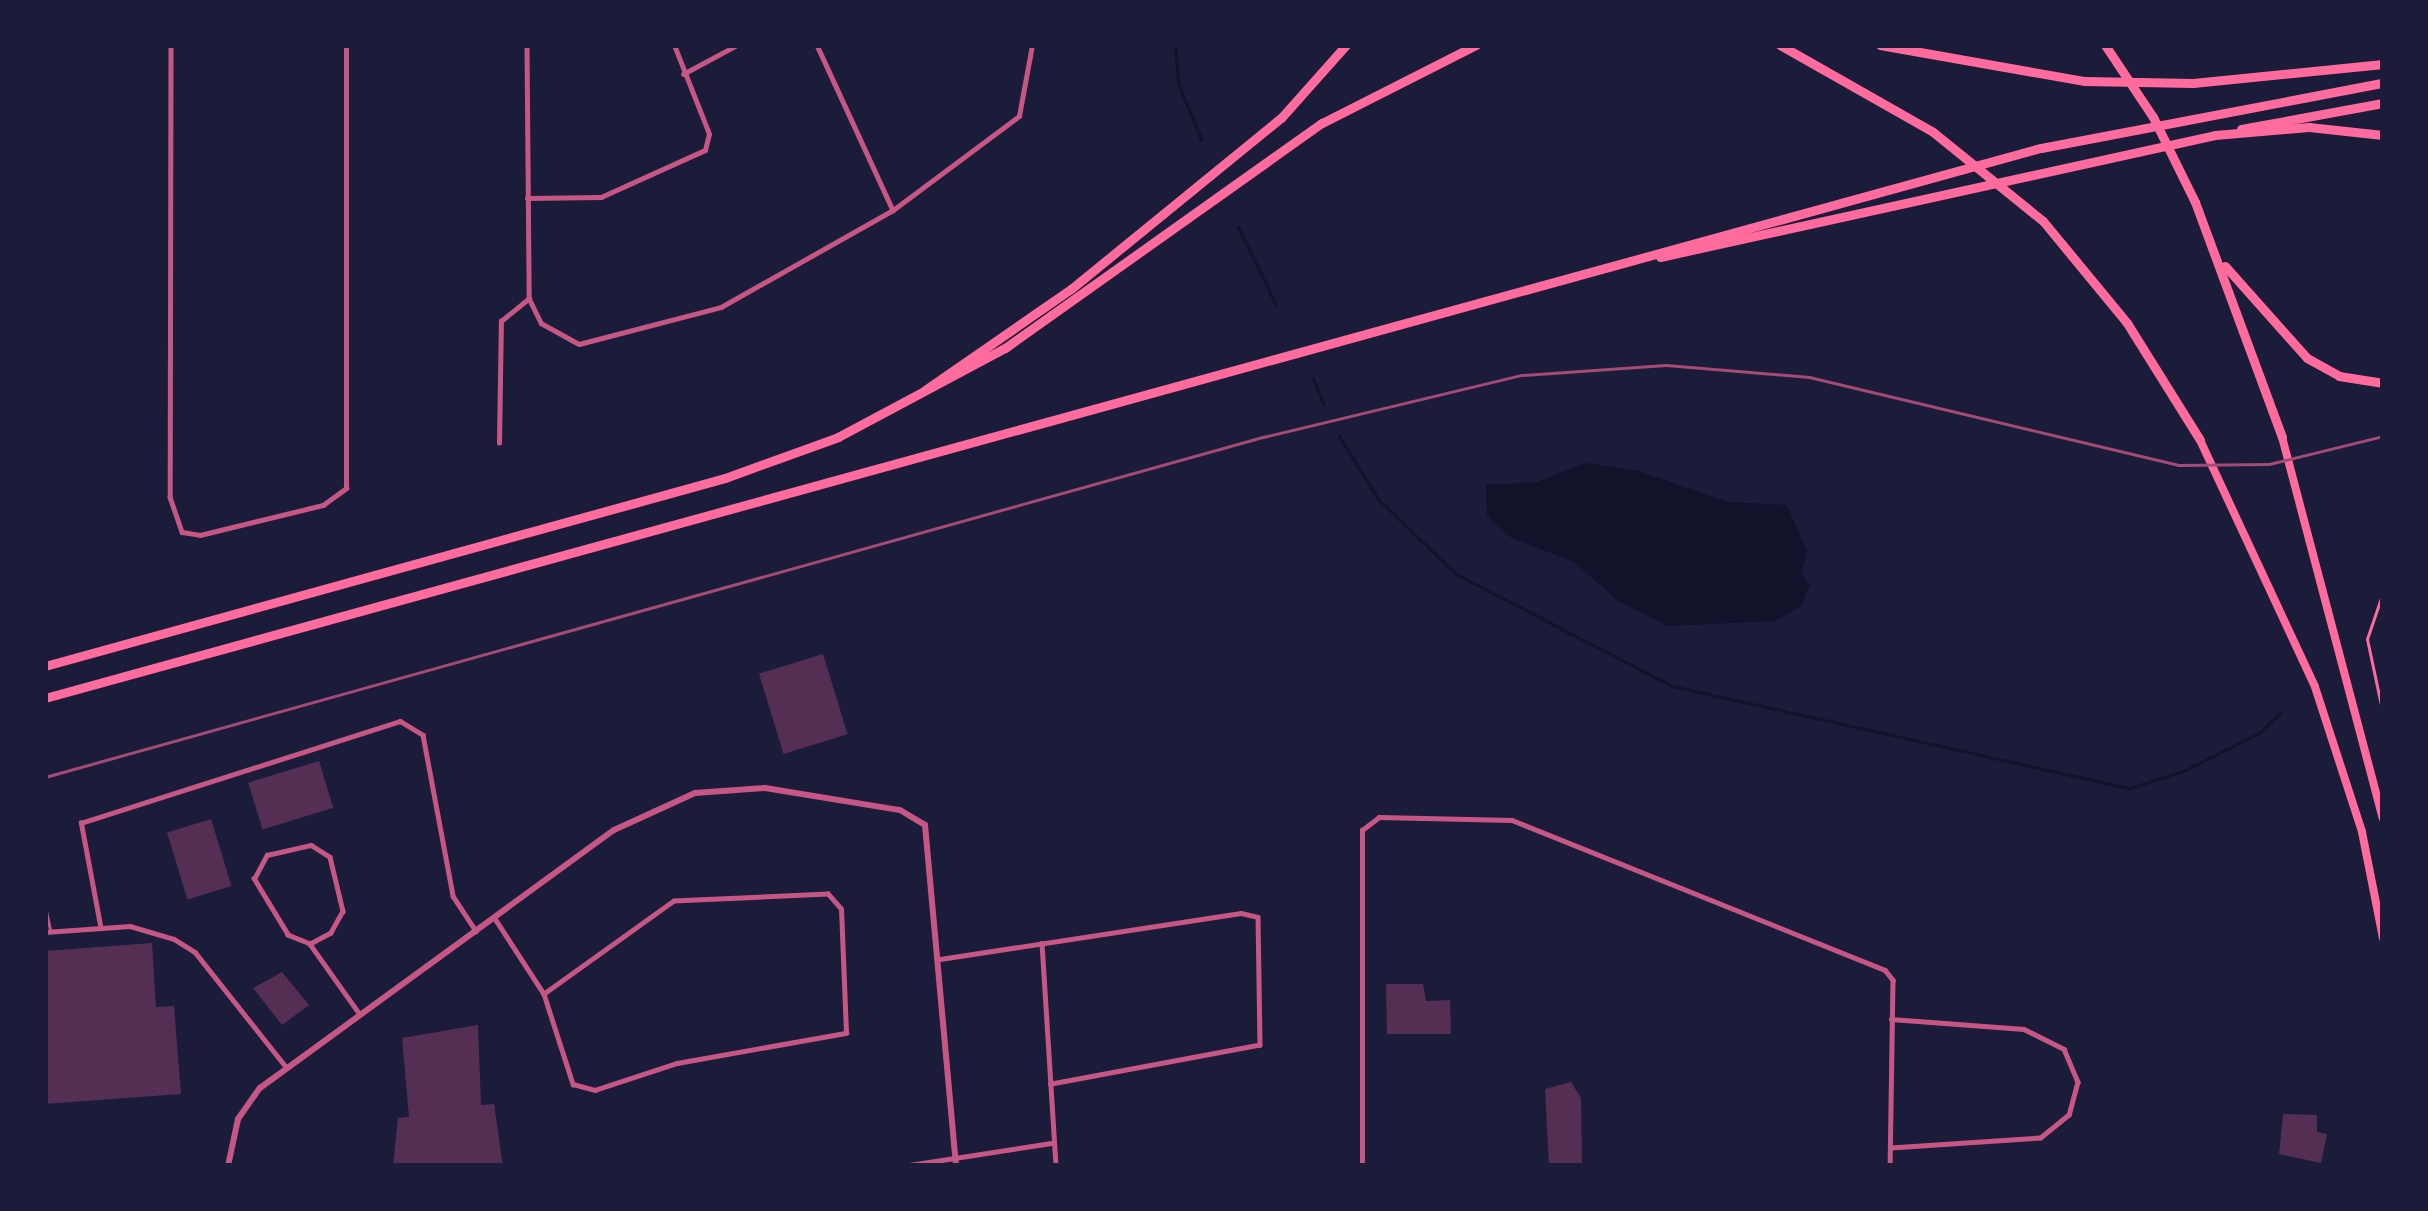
<!DOCTYPE html>
<html>
<head>
<meta charset="utf-8">
<style>
	body { margin:0 }
	#map { position:relative; width:2428px; height:1211px; overflow:hidden; background:#1b1b3a; font-family:Spectral,serif }
	div>[style] { position:absolute }
	[style*='--x'] { left:calc(var(--x)*1px); top:calc(var(--y)*1px); width:calc(var(--w)*1px); rotate:calc(var(--a)*1deg) }
	.water>* { inset:0; background:#12122b }
	.stream>* { height:3px; margin:-1.5px; padding:0 1.5px; transform-origin:1.5px; border-radius:1.5px; background:#12122b }
	.building>* { inset:0; background:#542f53; transform-origin:0 0 }
	.path>* { height:3px; margin:-1.5px; padding:0 1.5px; transform-origin:1.5px; border-radius:1.5px; background:#ff6b9d }
	.service>* { height:3px; margin:-1.5px; padding:0 1.5px; transform-origin:1.5px; border-radius:1.5px; background:#c65784 }
	.minor>* { height:4.5px; margin:-2.25px; padding:0 2.25px; transform-origin:2.25px; border-radius:2.25px; background:#c65784 }
	.tertiary>* { height:6px; margin:-3px; padding:0 3px; transform-origin:3px; border-radius:3px; background:#c65784 }
	.primary>* { height:8px; margin:-4px; padding:0 4px; transform-origin:4px; border-radius:4px; background:#ff6b9d }
	.motorway>* { height:9px; margin:-4.5px; padding:0 4.5px; transform-origin:4.5px; border-radius:4.5px; background:#ff6b9d }
	.tram>* { height:3px; margin:-1.5px; padding:0 1.5px; transform-origin:1.5px; border-radius:1.5px; background:#a44b75 }
	span { translate:-50% -50%; white-space:nowrap; text-align:center; line-height:1.15; -webkit-text-stroke:9px #1b1b3a; paint-order:stroke }
	.frame { position:absolute; inset:0; border:48px solid #1b1b3a; pointer-events:none }
</style>
</head>
<body>
<div id="map">
	<div class="water">
		<div style="clip-path:polygon(1586px 463px,1639px 471px,1728px 502px,1787px 505px,1807px 551px,1801px 573px,1810px 585px,1800px 607px,1774px 621px,1668px 626px,1617px 600px,1574px 562px,1510px 537px,1487px 516px,1486px 485px,1537px 482px)"></div>
	</div>
	<div class="stream">
		<div style="--x:1175;--y:45;--w:38;--a:85"></div>
		<div style="--x:1178;--y:83;--w:61;--a:67.7"></div>
		<div style="--x:1238;--y:227;--w:87;--a:64"></div>
		<div style="--x:1313;--y:379;--w:28;--a:67"></div>
		<div style="--x:1339;--y:436;--w:74;--a:58.2"></div>
		<div style="--x:1378;--y:499;--w:108;--a:43.9"></div>
		<div style="--x:1456;--y:574;--w:243;--a:27.4"></div>
		<div style="--x:1672;--y:686;--w:469;--a:12.6"></div>
		<div style="--x:2130;--y:788;--w:59;--a:-17.8"></div>
		<div style="--x:2186;--y:770;--w:82;--a:-26.9"></div>
		<div style="--x:2259;--y:733;--w:29;--a:-44"></div>
	</div>
	<div class="building">
		<div style="left:823px;top:654px;width:84px;height:67px;rotate:73deg"></div>
		<div style="left:319px;top:761px;width:49px;height:74px;rotate:73deg"></div>
		<div style="left:211px;top:819px;width:70px;height:46px;rotate:73deg"></div>
		<div style="clip-path:polygon(152px 943px,156px 1007px,174px 1006px,181px 1094px,45px 1104px,45px 951px)"></div>
		<div style="clip-path:polygon(282px 972px,309px 1005px,282px 1025px,253px 988px)"></div>
		<div style="clip-path:polygon(1386px 984px,1423px 984px,1426px 1001px,1450px 1000px,1451px 1034px,1387px 1034px)"></div>
		<div style="clip-path:polygon(478px 1025px,481px 1105px,494px 1104px,503px 1166px,393px 1166px,398px 1118px,409px 1117px,402px 1038px)"></div>
		<div style="clip-path:polygon(1571px 1082px,1581px 1098px,1582px 1166px,1549px 1166px,1545px 1089px)"></div>
		<div style="clip-path:polygon(2283px 1114px,2317px 1115px,2317px 1132px,2327px 1134px,2321px 1163px,2279px 1154px)"></div>
	</div>
	<div class="path">
		<div style="--x:2383;--y:592;--w:50;--a:108.8"></div>
		<div style="--x:2367;--y:639;--w:77;--a:78"></div>
	</div>
	<div class="service">
		<div style="--x:45;--y:906;--w:24;--a:78"></div>
	</div>
	<div class="minor">
		<div style="--x:171;--y:45;--w:452;--a:90.1"></div>
		<div style="--x:170;--y:497;--w:37;--a:71"></div>
		<div style="--x:182;--y:532;--w:18;--a:9"></div>
		<div style="--x:200;--y:535;--w:127;--a:-13.7"></div>
		<div style="--x:323;--y:505;--w:29;--a:-36"></div>
		<div style="--x:346;--y:488;--w:443;--a:-90"></div>
		<div style="--x:527;--y:45;--w:253;--a:89.5"></div>
		<div style="--x:529;--y:298;--w:28;--a:64"></div>
		<div style="--x:541;--y:323;--w:43;--a:28.9"></div>
		<div style="--x:579;--y:344;--w:147;--a:-14.6"></div>
		<div style="--x:721;--y:307;--w:197;--a:-29.4"></div>
		<div style="--x:893;--y:210;--w:157;--a:-36.7"></div>
		<div style="--x:1019;--y:116;--w:72;--a:-79.6"></div>
		<div style="--x:817;--y:45;--w:182;--a:65.3"></div>
		<div style="--x:683;--y:74;--w:61;--a:-28.2"></div>
		<div style="--x:527;--y:198;--w:74;--a:-0.8"></div>
		<div style="--x:601;--y:197;--w:114;--a:-24.3"></div>
		<div style="--x:705;--y:150;--w:16;--a:-76"></div>
		<div style="--x:709;--y:134;--w:96;--a:-111.5"></div>
		<div style="--x:499;--y:443;--w:122;--a:-89.1"></div>
		<div style="--x:501;--y:321;--w:36;--a:-39"></div>
		<div style="--x:311;--y:845;--w:22;--a:32"></div>
		<div style="--x:330;--y:857;--w:56;--a:76.5"></div>
		<div style="--x:343;--y:911;--w:25;--a:119"></div>
		<div style="--x:331;--y:933;--w:24;--a:152"></div>
		<div style="--x:310;--y:944;--w:24;--a:-158"></div>
		<div style="--x:288;--y:935;--w:66;--a:-121.3"></div>
		<div style="--x:254;--y:879;--w:27;--a:-62"></div>
		<div style="--x:267;--y:855;--w:45;--a:-12.8"></div>
		<div style="--x:494;--y:917;--w:92;--a:57"></div>
		<div style="--x:544;--y:994;--w:95;--a:72.1"></div>
		<div style="--x:573;--y:1084;--w:23;--a:15"></div>
		<div style="--x:595;--y:1090;--w:86;--a:-18.2"></div>
		<div style="--x:677;--y:1063;--w:172;--a:-10.1"></div>
		<div style="--x:846;--y:1033;--w:124;--a:-92.3"></div>
		<div style="--x:841;--y:909;--w:20;--a:-131"></div>
		<div style="--x:828;--y:894;--w:154;--a:177.4"></div>
		<div style="--x:674;--y:901;--w:160;--a:144.4"></div>
		<div style="--x:100;--y:925;--w:104;--a:-100.6"></div>
		<div style="--x:81;--y:823;--w:335;--a:-17.7"></div>
		<div style="--x:400;--y:721;--w:27;--a:31"></div>
		<div style="--x:423;--y:735;--w:164;--a:79.4"></div>
		<div style="--x:453;--y:896;--w:42;--a:56.7"></div>
		<div style="--x:45;--y:932;--w:85;--a:-4"></div>
		<div style="--x:130;--y:926;--w:46;--a:16.5"></div>
		<div style="--x:174;--y:939;--w:25;--a:32"></div>
		<div style="--x:195;--y:952;--w:147;--a:51.6"></div>
		<div style="--x:1042;--y:943;--w:223;--a:86.4"></div>
		<div style="--x:310;--y:944;--w:85;--a:54.6"></div>
		<div style="--x:940;--y:959;--w:304;--a:-8.7"></div>
		<div style="--x:1241;--y:913;--w:17;--a:13"></div>
		<div style="--x:1258;--y:917;--w:128;--a:89.1"></div>
		<div style="--x:1260;--y:1045;--w:213;--a:169.4"></div>
		<div style="--x:1891;--y:1019;--w:133;--a:4.3"></div>
		<div style="--x:2024;--y:1029;--w:45;--a:26.6"></div>
		<div style="--x:2064;--y:1049;--w:36;--a:67"></div>
		<div style="--x:2078;--y:1082;--w:34;--a:105"></div>
		<div style="--x:2069;--y:1115;--w:36;--a:141"></div>
		<div style="--x:2041;--y:1138;--w:150;--a:176.2"></div>
		<div style="--x:903;--y:1166;--w:151;--a:-8.8"></div>
		<div style="--x:1362;--y:1166;--w:336;--a:-90"></div>
		<div style="--x:1362;--y:830;--w:21;--a:-37"></div>
		<div style="--x:1379;--y:817;--w:133;--a:1.3"></div>
		<div style="--x:1512;--y:820;--w:402;--a:21.9"></div>
		<div style="--x:1885;--y:970;--w:13;--a:51"></div>
		<div style="--x:1893;--y:980;--w:186;--a:90.9"></div>
	</div>
	<div class="tertiary">
		<div style="--x:228;--y:1166;--w:48;--a:-78"></div>
		<div style="--x:238;--y:1119;--w:38;--a:-55"></div>
		<div style="--x:260;--y:1088;--w:438;--a:-36.1"></div>
		<div style="--x:614;--y:830;--w:89;--a:-24.6"></div>
		<div style="--x:695;--y:793;--w:70;--a:-4.1"></div>
		<div style="--x:765;--y:788;--w:137;--a:9.3"></div>
		<div style="--x:900;--y:810;--w:29;--a:31"></div>
		<div style="--x:925;--y:825;--w:342;--a:84.8"></div>
	</div>
	<div class="primary">
		<div style="--x:2282;--y:437;--w:394;--a:75.2"></div>
		<div style="--x:2200;--y:440;--w:272;--a:65"></div>
		<div style="--x:2315;--y:687;--w:152;--a:72"></div>
		<div style="--x:2362;--y:832;--w:108;--a:78.8"></div>
	</div>
	<div class="motorway">
		<div style="--x:1780;--y:45;--w:176;--a:29.6"></div>
		<div style="--x:1933;--y:132;--w:141;--a:39"></div>
		<div style="--x:2043;--y:221;--w:132;--a:50.5"></div>
		<div style="--x:2127;--y:323;--w:138;--a:58"></div>
		<div style="--x:1880;--y:45;--w:208;--a:10"></div>
		<div style="--x:2085;--y:81;--w:108;--a:1.1"></div>
		<div style="--x:2193;--y:83;--w:191;--a:-5.7"></div>
		<div style="--x:2105;--y:45;--w:87;--a:56.3"></div>
		<div style="--x:2153;--y:117;--w:95;--a:63.7"></div>
		<div style="--x:2195;--y:202;--w:251;--a:69.7"></div>
		<div style="--x:2241;--y:129;--w:144;--a:-10.4"></div>
		<div style="--x:1660;--y:257;--w:568;--a:-12.4"></div>
		<div style="--x:2215;--y:135;--w:94;--a:-4.9"></div>
		<div style="--x:2309;--y:127;--w:74;--a:6.2"></div>
		<div style="--x:2225;--y:266;--w:123;--a:48.3"></div>
		<div style="--x:2307;--y:358;--w:37;--a:29"></div>
		<div style="--x:2339;--y:376;--w:45;--a:9"></div>
		<div style="--x:925;--y:390;--w:178;--a:-34.7"></div>
		<div style="--x:1071;--y:289;--w:271;--a:-39.2"></div>
		<div style="--x:1281;--y:118;--w:98;--a:-48.3"></div>
		<div style="--x:45;--y:666;--w:706;--a:-15.45"></div>
		<div style="--x:725;--y:478;--w:120;--a:-19.9"></div>
		<div style="--x:838;--y:437;--w:189;--a:-28.1"></div>
		<div style="--x:1005;--y:348;--w:389;--a:-35.4"></div>
		<div style="--x:1322;--y:123;--w:173;--a:-26.9"></div>
		<div style="--x:45;--y:698;--w:2070;--a:-15.41"></div>
		<div style="--x:2041;--y:148;--w:348;--a:-10.8"></div>
	</div>
	<div class="tram">
		<div style="--x:45;--y:777;--w:1265;--a:-15.6"></div>
		<div style="--x:1263;--y:437;--w:266;--a:-13.5"></div>
		<div style="--x:1522;--y:375;--w:144;--a:-4"></div>
		<div style="--x:1666;--y:365;--w:144;--a:4.8"></div>
		<div style="--x:1809;--y:377;--w:379;--a:13.4"></div>
		<div style="--x:2178;--y:465;--w:91;--a:-0.6"></div>
		<div style="--x:2269;--y:464;--w:117;--a:-13.8"></div>
	</div>
	<div class="frame"></div>
</div>
</body>
</html>
